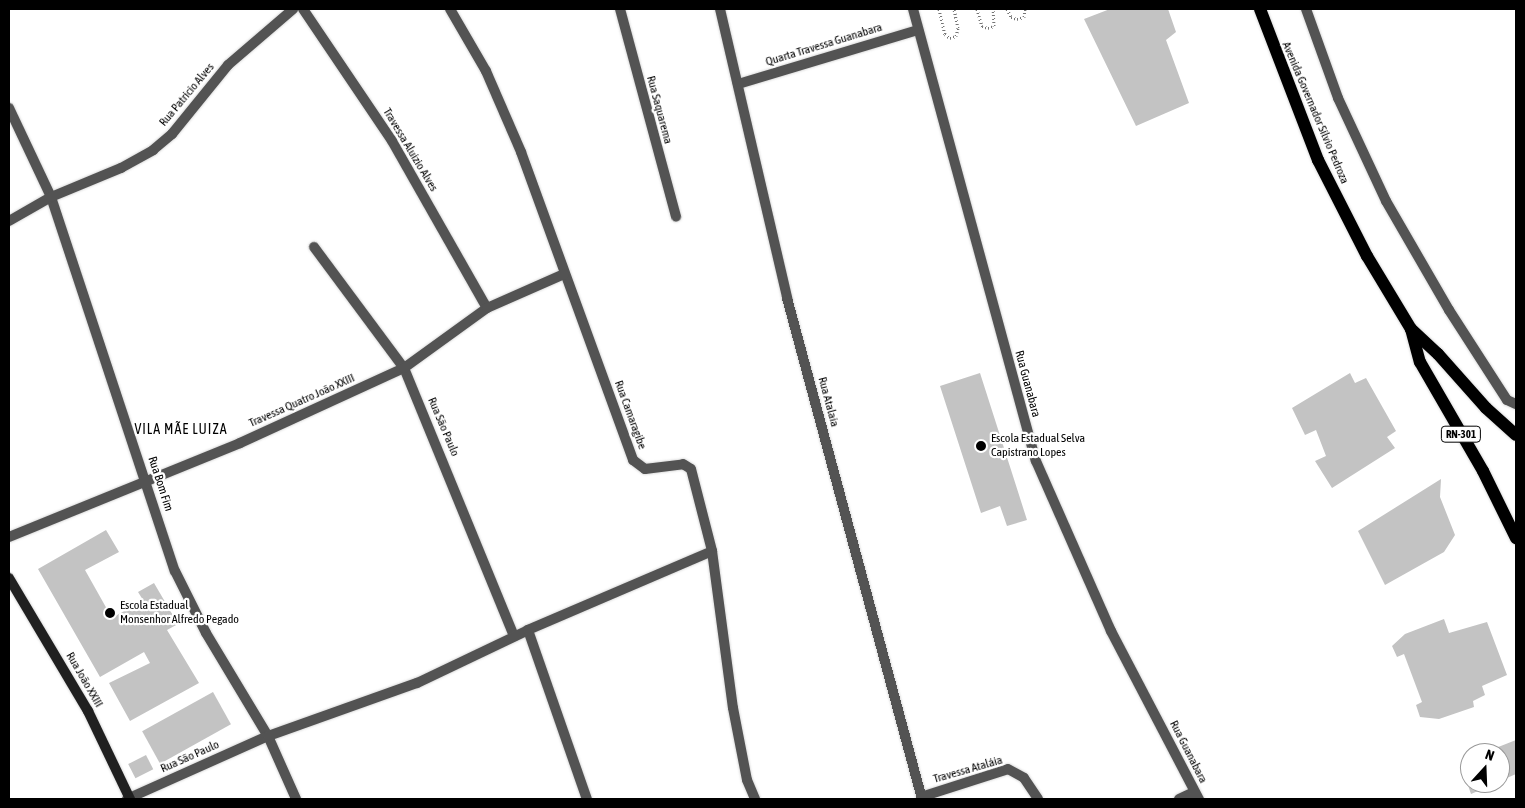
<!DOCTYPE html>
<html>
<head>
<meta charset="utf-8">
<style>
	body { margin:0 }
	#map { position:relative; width:1525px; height:808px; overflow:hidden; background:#fff; font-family:"Asap Condensed",sans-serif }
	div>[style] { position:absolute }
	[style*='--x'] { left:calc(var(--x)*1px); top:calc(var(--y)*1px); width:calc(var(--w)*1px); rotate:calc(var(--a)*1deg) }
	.building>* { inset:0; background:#c3c3c3; transform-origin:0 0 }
	.path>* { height:3px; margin-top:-1.5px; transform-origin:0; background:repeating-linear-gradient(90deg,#757575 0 1px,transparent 0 3.5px) }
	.roads { filter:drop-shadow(0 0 1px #dbdbdb) drop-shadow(0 0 1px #dbdbdb) }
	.pedestrian>* { height:10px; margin:-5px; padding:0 5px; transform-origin:5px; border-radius:5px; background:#535353 }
	.minor>* { height:10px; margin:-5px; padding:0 5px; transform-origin:5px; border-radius:5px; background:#535353 }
	.tertiary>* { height:10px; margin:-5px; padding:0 5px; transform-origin:5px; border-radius:5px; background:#535353 }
	.secondary>* { height:10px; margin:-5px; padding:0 5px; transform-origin:5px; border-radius:5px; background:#202020 }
	.primary>* { height:12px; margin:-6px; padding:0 6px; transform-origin:6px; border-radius:6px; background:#000 }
	.dots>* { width:14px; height:14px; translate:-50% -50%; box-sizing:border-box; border:2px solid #fff; border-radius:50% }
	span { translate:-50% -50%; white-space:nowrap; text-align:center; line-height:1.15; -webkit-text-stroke:4.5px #fff; paint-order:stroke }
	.shield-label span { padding:1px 4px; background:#fff; border:1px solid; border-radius:4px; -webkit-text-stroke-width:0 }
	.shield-label { font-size:11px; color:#000; font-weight:700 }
	.street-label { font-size:12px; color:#000 }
	.poi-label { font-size:12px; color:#000 }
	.left { translate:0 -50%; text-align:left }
	.neighbourhood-label { font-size:14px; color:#000; letter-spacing:1px }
	.frame { position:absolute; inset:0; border:10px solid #000; pointer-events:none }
	.north { position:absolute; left:1460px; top:743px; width:50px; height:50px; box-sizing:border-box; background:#fff; border:1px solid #999; border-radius:50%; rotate:20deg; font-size:14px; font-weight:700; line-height:20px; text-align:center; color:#000 }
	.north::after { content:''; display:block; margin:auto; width:18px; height:22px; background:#000; clip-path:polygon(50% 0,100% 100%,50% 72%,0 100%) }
</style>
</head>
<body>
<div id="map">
	<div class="building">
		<div style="clip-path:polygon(1110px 9px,1168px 9px,1176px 32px,1166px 40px,1189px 103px,1136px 126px,1084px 19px)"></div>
		<div style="clip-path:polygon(980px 373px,1027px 520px,1007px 526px,1000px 506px,981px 513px,940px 386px)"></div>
		<div style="clip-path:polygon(1350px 373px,1355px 383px,1366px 378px,1396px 431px,1387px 437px,1395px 448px,1332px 488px,1315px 461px,1326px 456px,1316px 430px,1305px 435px,1292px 408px)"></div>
		<div style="clip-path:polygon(1441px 479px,1440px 497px,1455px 535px,1444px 552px,1385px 585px,1358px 531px)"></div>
		<div style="clip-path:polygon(106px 530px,119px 552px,85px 570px,112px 618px,143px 600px,138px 592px,154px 583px,178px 624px,167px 630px,199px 683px,130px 721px,109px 683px,150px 663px,144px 652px,100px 677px,38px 569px)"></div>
		<div style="clip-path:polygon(1444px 619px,1449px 633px,1487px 622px,1507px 675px,1482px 686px,1485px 695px,1473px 701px,1474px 707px,1439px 719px,1420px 717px,1416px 705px,1422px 702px,1404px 654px,1397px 657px,1392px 646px,1405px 634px)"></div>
		<div style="left:213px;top:692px;width:37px;height:81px;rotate:61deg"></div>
		<div style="clip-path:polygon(1516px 740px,1516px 774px,1500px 781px,1500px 753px,1483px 753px)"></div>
		<div style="left:146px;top:755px;width:16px;height:20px;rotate:63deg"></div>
		<div style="clip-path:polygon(1470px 758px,1470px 783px,1497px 783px,1471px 794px,1462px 768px)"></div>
	</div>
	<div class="path">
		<div style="--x:939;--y:9;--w:26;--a:77"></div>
		<div style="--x:945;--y:34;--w:6;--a:39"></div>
		<div style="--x:950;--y:38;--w:6;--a:-18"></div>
		<div style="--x:956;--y:36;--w:8;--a:-76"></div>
		<div style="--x:958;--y:28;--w:19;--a:-102"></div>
		<div style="--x:977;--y:9;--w:18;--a:74"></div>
		<div style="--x:982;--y:26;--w:6;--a:18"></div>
		<div style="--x:988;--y:28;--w:6;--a:-18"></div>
		<div style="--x:994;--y:26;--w:17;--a:-93"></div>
		<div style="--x:1007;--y:9;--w:9;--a:63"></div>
		<div style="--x:1011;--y:17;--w:6;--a:18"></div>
		<div style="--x:1017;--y:19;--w:7;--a:-16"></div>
		<div style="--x:1024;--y:17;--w:8;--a:-83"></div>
	</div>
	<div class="roads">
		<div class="pedestrian">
			<div style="--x:1306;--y:9;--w:95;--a:70.2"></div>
			<div style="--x:1338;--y:98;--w:114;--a:65"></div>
			<div style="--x:1386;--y:201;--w:126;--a:60"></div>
			<div style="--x:1449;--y:310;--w:107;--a:57.2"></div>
			<div style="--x:1507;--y:400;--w:10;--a:24"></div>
		</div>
		<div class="minor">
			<div style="--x:303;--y:9;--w:159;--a:56"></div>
			<div style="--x:392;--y:141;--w:192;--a:60.4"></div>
			<div style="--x:450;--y:9;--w:72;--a:59.9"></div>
			<div style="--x:486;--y:71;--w:88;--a:66.6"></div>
			<div style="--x:521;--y:152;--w:328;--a:70"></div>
			<div style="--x:633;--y:460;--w:15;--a:37"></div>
			<div style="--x:645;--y:469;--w:38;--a:-7"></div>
			<div style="--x:683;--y:464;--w:9;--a:32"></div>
			<div style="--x:691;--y:469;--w:85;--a:75.6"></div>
			<div style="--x:712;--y:551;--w:158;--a:82.4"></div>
			<div style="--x:733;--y:708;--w:73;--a:79"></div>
			<div style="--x:747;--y:780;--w:21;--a:67"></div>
			<div style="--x:620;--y:9;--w:215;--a:74.9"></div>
			<div style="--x:720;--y:9;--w:297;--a:76.9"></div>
			<div style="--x:787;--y:298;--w:519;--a:74.92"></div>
			<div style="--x:738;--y:84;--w:188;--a:-16.7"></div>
			<div style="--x:9;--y:108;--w:98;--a:64.7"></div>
			<div style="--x:51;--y:197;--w:394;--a:71.7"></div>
			<div style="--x:175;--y:571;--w:69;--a:63.4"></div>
			<div style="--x:206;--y:633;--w:120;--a:59"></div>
			<div style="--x:268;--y:736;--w:69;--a:66"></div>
			<div style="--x:9;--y:221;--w:48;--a:-29.7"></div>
			<div style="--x:51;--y:197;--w:76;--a:-22.5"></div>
			<div style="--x:121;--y:168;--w:37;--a:-29"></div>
			<div style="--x:153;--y:150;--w:25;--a:-40"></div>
			<div style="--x:172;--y:134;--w:89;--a:-50.9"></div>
			<div style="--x:228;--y:65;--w:86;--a:-40.7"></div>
			<div style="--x:314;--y:247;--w:151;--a:53.4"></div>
			<div style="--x:404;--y:368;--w:290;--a:67.7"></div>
			<div style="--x:9;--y:537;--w:249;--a:-22.1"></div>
			<div style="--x:240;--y:443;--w:180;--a:-24.6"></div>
			<div style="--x:404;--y:368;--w:102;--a:-35.9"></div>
			<div style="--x:487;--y:308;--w:84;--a:-23.8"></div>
			<div style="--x:528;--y:630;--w:179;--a:70.8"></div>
			<div style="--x:921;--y:797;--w:91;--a:-17.8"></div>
			<div style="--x:1008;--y:769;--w:18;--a:29"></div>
			<div style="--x:1024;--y:778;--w:25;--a:56"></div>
			<div style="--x:127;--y:799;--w:154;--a:-24.1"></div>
			<div style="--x:268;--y:736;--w:158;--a:-19.6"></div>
			<div style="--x:417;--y:683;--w:123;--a:-25.5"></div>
			<div style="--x:528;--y:630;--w:200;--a:-23.2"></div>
			<div style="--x:1179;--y:799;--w:17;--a:-25"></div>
		</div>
		<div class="tertiary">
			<div style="--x:913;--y:9;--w:468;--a:74.8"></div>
			<div style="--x:1036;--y:461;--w:186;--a:66.2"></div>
			<div style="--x:1111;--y:631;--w:190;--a:62.4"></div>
		</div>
		<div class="secondary">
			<div style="--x:9;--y:578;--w:155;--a:59.3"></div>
			<div style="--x:88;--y:711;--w:98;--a:64.5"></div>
		</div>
		<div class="primary">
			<div style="--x:1260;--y:9;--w:162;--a:69"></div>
			<div style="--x:1318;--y:160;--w:108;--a:63"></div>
			<div style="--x:1367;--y:256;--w:85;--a:58.9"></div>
			<div style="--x:1411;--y:329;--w:37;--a:43"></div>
			<div style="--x:1438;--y:354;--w:72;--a:48.4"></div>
			<div style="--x:1486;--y:408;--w:40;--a:42"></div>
			<div style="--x:1411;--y:329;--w:34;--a:75"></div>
			<div style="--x:1420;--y:362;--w:126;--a:60"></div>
			<div style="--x:1483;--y:471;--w:75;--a:63.8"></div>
		</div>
	</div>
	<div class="dots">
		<div style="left:981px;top:446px;background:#000"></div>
		<div style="left:110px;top:613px;background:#000"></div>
	</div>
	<div class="shield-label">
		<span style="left:1461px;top:434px">RN-301</span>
	</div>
	<div class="street-label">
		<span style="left:824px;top:45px;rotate:-17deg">Quarta Travessa Guanabara</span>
		<span style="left:187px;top:95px;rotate:-50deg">Rua Patricio Alves</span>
		<span style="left:659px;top:110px;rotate:75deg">Rua Saquarema</span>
		<span style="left:1315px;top:113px;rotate:67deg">Avenida Governador Sílvio Pedroza</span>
		<span style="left:410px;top:150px;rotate:59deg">Travessa Aluizio Alves</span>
		<span style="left:1027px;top:384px;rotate:75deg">Rua Guanabara</span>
		<span style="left:302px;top:401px;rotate:-24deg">Travessa Quatro João XXIII</span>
		<span style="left:828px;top:402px;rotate:75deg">Rua Atalaia</span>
		<span style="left:630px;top:415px;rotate:70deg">Rua Camaragibe</span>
		<span style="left:443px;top:427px;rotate:67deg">Rua São Paulo</span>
		<span style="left:160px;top:484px;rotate:72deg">Rua Bom Fim</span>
		<span style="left:84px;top:680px;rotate:60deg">Rua João XXIII</span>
		<span style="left:1188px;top:752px;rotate:63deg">Rua Guanabara</span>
		<span style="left:190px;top:757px;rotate:-24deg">Rua São Paulo</span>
		<span style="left:968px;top:770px;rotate:-16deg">Travessa Ataláia</span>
	</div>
	<div class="poi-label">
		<span class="left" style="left:991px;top:446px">Escola Estadual Selva<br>Capistrano Lopes</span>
		<span class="left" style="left:120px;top:613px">Escola Estadual<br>Monsenhor Alfredo Pegado</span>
	</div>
	<div class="neighbourhood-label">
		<span style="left:181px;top:429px">VILA MÃE LUIZA</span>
	</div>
	<div class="frame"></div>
	<div class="north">N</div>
</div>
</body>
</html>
